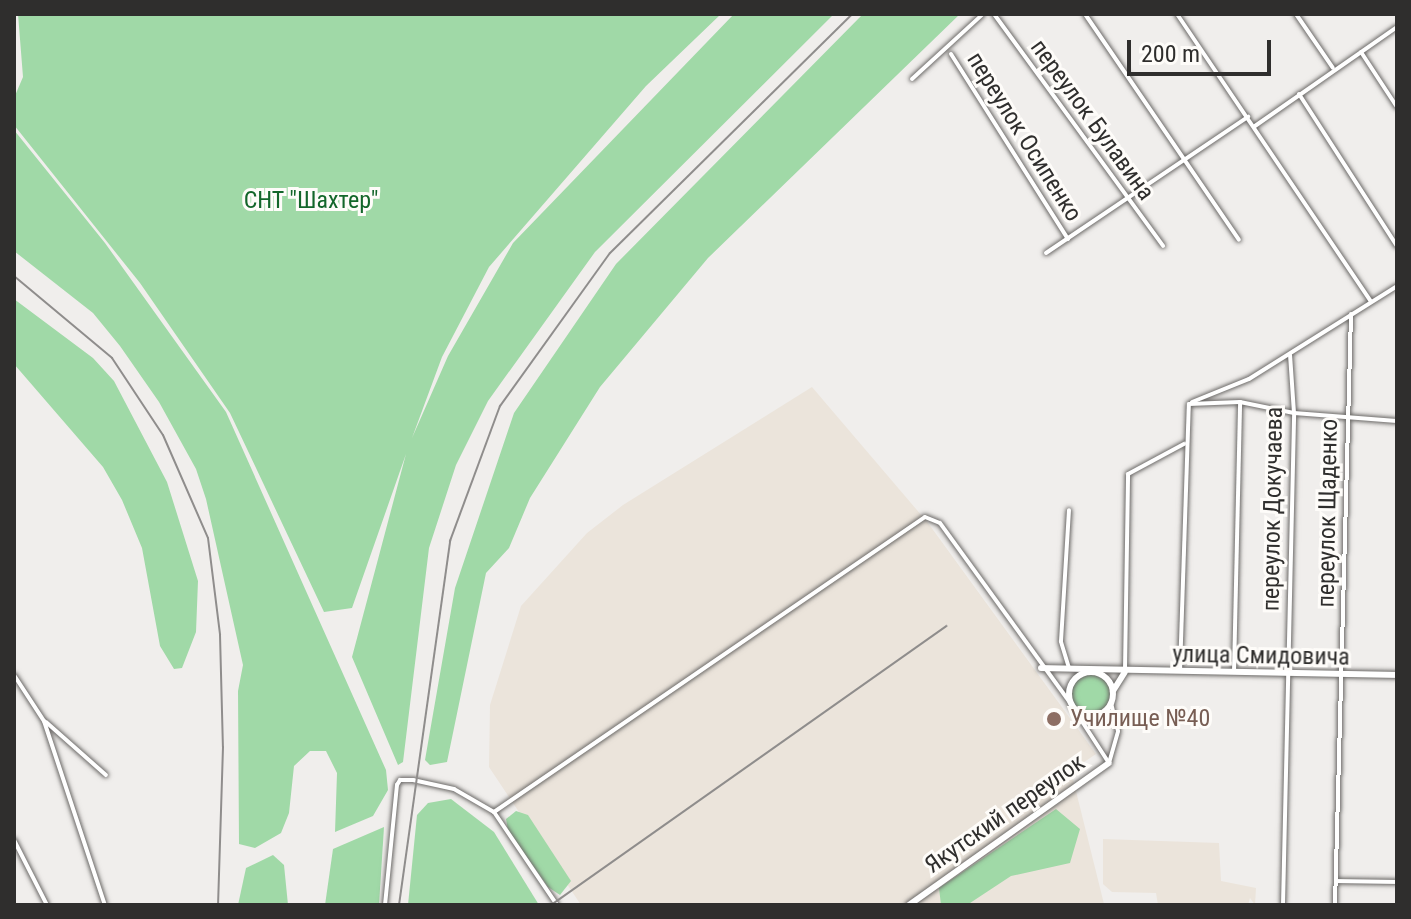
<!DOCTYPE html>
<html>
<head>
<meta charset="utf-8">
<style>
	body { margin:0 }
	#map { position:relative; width:1411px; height:919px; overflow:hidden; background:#f0eeec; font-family:"Roboto Condensed",sans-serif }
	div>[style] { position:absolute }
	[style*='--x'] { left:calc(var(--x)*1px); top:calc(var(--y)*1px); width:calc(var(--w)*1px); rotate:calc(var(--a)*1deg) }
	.built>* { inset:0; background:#ebe4db }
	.green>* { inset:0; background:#a0d9a7 }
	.round { border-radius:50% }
	.roads { filter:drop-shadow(0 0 2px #6b6967) drop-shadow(0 0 2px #6b6967) }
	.street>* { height:4px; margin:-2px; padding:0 2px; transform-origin:2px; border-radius:2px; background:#fff }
	.secondary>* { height:6px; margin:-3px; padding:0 3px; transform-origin:3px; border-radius:3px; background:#fff }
	.secondary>.ring { margin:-3px; padding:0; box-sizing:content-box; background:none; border:6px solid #fff; border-radius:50% }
	.rail>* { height:2px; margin:-1px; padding:0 1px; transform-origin:1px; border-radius:1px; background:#8f8d8c }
	.dots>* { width:22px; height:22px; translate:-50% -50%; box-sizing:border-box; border:4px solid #fefcf9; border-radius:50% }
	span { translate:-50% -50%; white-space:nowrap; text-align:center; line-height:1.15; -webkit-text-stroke:6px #fefcf9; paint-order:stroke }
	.street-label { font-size:24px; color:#2f2e2d }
	.park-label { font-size:24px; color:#13662a }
	.education-label { font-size:24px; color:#785e54 }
	.left { translate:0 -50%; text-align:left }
	.frame { position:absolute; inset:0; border:16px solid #2f2e2d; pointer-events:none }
	.scale { position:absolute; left:1127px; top:40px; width:144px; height:36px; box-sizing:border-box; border:4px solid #2f2e2d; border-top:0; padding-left:10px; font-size:24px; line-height:28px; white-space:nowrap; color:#2f2e2d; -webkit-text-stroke:6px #fefcf9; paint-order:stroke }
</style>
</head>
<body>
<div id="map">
	<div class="built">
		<div style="clip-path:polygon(812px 387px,928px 523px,1096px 754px,1071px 771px,1104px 904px,1111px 905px,581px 905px,489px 767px,490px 705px,521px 606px,587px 533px,623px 505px)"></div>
		<div style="clip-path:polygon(1103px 839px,1219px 843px,1221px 881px,1256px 888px,1255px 905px,1250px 898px,1248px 905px,1158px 905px,1156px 893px,1112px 892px,1103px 884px)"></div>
	</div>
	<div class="green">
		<div style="clip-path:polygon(18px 14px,721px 14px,646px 86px,489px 267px,442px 357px,412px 438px,448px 356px,513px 243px,734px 14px,834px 14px,595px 252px,488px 401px,456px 465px,429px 548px,403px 762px,398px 765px,352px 657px,406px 454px,352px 608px,324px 612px,230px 413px,140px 283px,14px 125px,14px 98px,23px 77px)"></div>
		<div style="clip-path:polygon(863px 14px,960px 14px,708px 258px,600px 387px,530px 498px,509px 548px,486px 573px,447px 762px,430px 765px,425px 760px,429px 737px,455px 588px,514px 413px,616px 264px)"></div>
		<div style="clip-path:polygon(14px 130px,105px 243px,226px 412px,386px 770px,388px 790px,373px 816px,335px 832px,337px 773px,326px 751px,310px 751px,294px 766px,289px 813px,281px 833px,255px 848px,239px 844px,238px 691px,243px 665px,206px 499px,196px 469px,159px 402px,120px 346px,93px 313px,14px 251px)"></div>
		<div style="clip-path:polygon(14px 299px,93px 358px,114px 381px,167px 482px,198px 581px,196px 632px,182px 668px,174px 669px,160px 646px,142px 548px,122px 500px,103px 467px,14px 364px)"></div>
		<div class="round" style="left:1072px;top:675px;width:38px;height:38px"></div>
		<div style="clip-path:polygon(451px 799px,494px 832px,539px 905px,408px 905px,417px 815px,428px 803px)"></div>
		<div style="clip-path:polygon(1056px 809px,1080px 829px,1070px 863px,1011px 876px,967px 905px,941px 905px,939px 888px)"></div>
		<div style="clip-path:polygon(516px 811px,528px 815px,571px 881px,560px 895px,548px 887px,508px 830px,506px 819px)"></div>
		<div style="clip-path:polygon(384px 827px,379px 905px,325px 905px,333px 849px)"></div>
		<div style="clip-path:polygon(273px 855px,284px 865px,288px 905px,238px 905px,246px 868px)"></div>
	</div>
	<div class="roads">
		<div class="street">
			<div style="--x:994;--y:14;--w:287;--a:53.9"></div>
			<div style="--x:1085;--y:14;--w:273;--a:55.7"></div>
			<div style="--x:1177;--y:14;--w:347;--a:56"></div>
			<div style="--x:1296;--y:14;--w:65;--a:55.6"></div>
			<div style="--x:1361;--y:52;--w:66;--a:56.8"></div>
			<div style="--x:951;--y:54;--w:219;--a:57.7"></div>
			<div style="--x:912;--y:79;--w:96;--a:-42.5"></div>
			<div style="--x:1299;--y:94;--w:181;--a:57.2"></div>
			<div style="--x:1255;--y:126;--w:173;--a:-34.9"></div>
			<div style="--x:1046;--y:253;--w:244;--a:-34"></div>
			<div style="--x:1192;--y:402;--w:61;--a:-22"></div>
			<div style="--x:1249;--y:379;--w:175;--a:-32.1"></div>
			<div style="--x:1069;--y:668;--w:28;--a:-107"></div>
			<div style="--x:1061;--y:641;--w:131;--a:-86.5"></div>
			<div style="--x:1125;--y:670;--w:196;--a:-89.1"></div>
			<div style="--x:1128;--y:474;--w:64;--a:-28.2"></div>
			<div style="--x:1180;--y:671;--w:267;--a:-88.1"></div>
			<div style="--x:1189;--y:404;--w:51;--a:-2.2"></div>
			<div style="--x:1240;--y:402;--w:55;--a:11.5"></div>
			<div style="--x:1294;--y:413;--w:103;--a:4.4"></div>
			<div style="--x:1234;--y:672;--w:270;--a:-88.7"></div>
			<div style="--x:14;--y:675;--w:55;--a:56.9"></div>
			<div style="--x:44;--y:721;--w:194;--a:71.7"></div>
			<div style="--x:1074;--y:709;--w:64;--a:57.1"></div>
			<div style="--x:1109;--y:763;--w:33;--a:-74"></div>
			<div style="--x:1118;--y:731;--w:30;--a:-104"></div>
			<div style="--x:46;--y:722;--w:80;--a:41.5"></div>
			<div style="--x:494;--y:812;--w:522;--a:-34.39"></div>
			<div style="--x:925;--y:517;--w:16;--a:22"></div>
			<div style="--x:940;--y:523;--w:223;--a:54.1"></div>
			<div style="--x:14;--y:840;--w:73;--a:63.1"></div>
			<div style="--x:1336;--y:881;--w:61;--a:0.9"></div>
			<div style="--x:385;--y:905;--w:121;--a:-84.3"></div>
			<div style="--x:397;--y:785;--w:6;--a:-59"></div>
			<div style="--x:400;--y:780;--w:13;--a:0"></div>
			<div style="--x:413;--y:780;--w:42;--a:12.4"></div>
			<div style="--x:454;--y:789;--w:46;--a:29.9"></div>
			<div style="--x:494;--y:812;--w:112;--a:55.9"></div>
			<div style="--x:1283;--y:905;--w:492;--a:-88.7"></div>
			<div style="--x:1294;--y:413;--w:58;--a:-93.9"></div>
			<div style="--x:1335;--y:905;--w:591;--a:-88.45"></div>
		</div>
		<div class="secondary">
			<div style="--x:1041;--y:668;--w:356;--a:1.1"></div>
			<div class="ring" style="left:1069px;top:672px;width:38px;height:38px"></div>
			<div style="--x:1113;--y:691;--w:22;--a:-58"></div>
			<div style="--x:909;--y:905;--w:245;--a:-35.4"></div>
		</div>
	</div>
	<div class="rail">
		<div style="--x:14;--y:276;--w:128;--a:39.9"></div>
		<div style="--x:112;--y:358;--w:92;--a:56.5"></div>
		<div style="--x:163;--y:435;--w:112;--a:66.4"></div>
		<div style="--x:208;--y:538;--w:98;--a:82.9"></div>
		<div style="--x:220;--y:635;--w:112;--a:88.5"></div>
		<div style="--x:223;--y:747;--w:158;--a:91.8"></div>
		<div style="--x:399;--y:905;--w:368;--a:-82"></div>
		<div style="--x:450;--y:541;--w:144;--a:-69.7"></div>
		<div style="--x:500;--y:406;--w:188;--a:-54.3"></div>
		<div style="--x:610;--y:253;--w:340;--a:-44.6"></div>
		<div style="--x:551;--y:905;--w:484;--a:-35.2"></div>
	</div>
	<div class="dots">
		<div style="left:1054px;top:719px;background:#8d6e63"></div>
	</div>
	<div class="street-label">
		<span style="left:1092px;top:120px;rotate:54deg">переулок Булавина</span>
		<span style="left:1024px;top:137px;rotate:58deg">переулок Осипенко</span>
		<span style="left:1273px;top:509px;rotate:-89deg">переулок Докучаева</span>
		<span style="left:1328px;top:513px;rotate:-89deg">переулок Щаденко</span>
		<span style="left:1261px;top:656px;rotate:1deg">улица Смидовича</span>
		<span style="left:1005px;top:814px;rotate:-35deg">Якутский переулок</span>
	</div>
	<div class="park-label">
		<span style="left:311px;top:201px">СНТ "Шахтер"</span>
	</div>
	<div class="education-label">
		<span class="left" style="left:1070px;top:719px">Училище №40</span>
	</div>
	<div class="frame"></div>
	<div class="scale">200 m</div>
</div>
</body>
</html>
